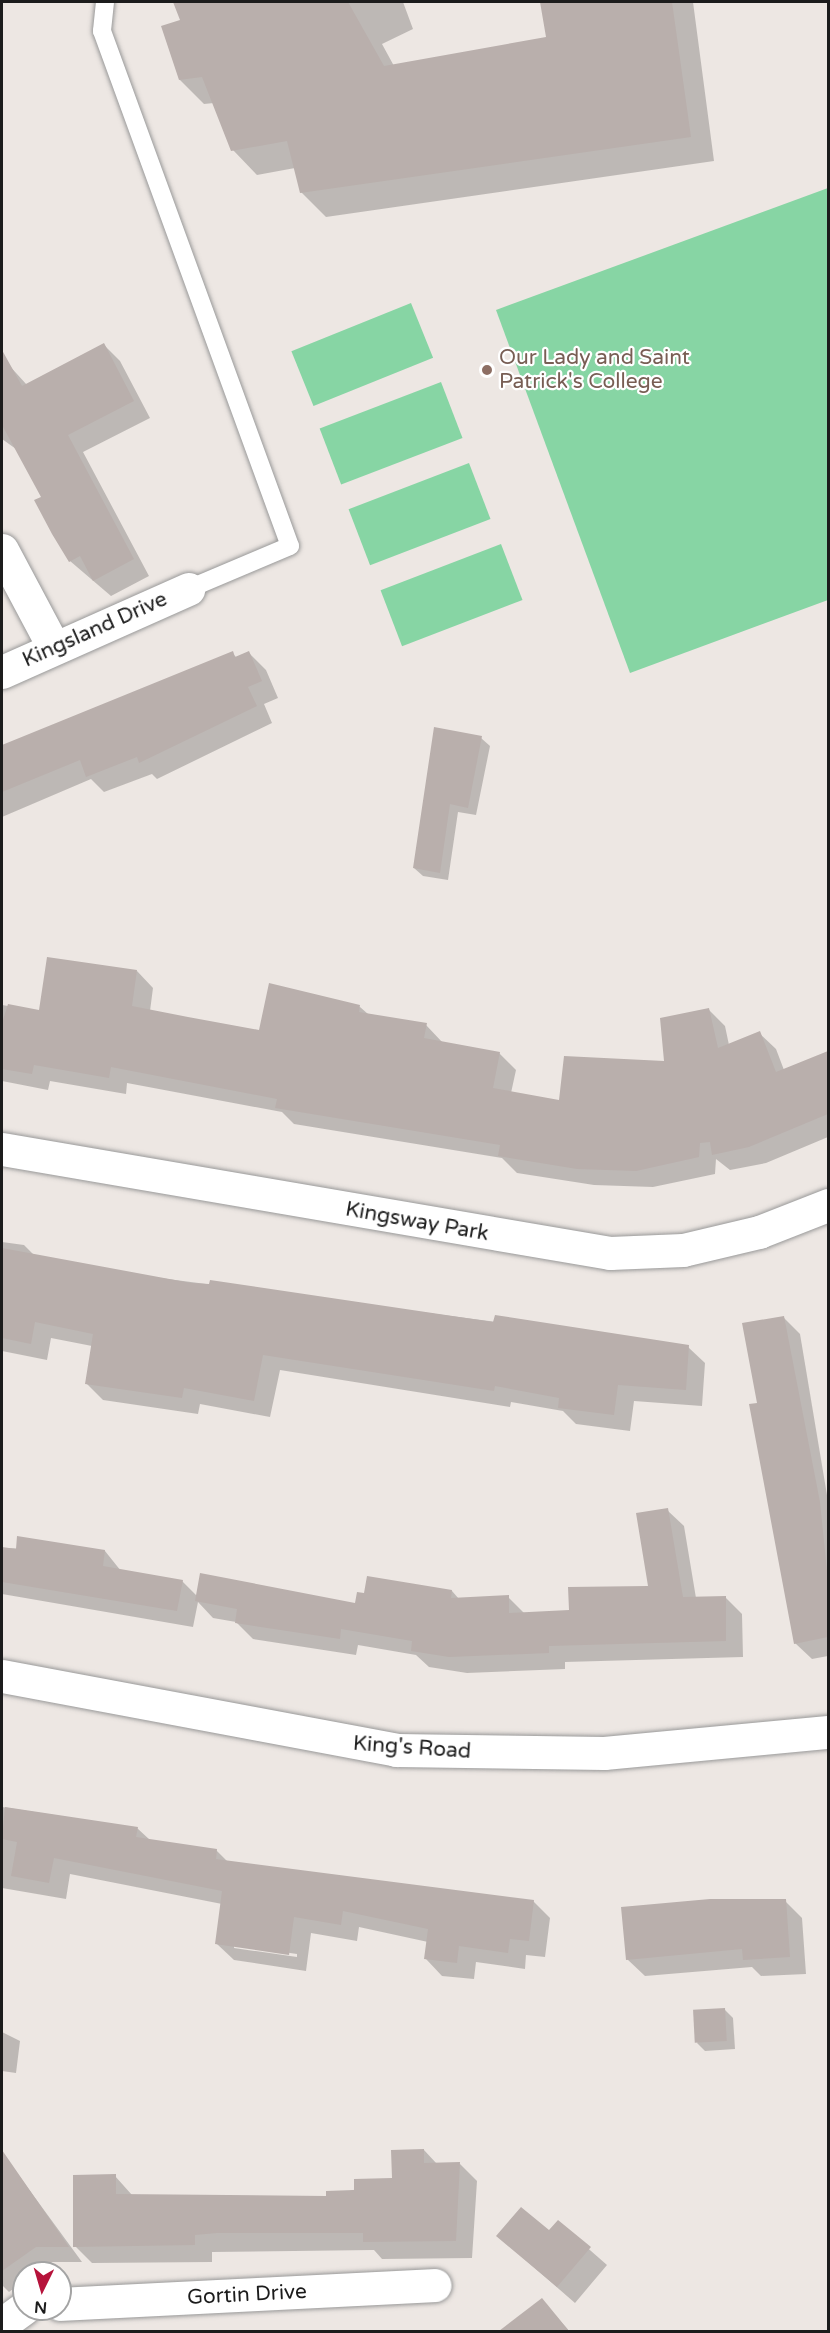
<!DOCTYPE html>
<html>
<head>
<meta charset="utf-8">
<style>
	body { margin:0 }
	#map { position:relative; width:830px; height:2333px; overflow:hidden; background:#ede7e3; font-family:"Varela Round",sans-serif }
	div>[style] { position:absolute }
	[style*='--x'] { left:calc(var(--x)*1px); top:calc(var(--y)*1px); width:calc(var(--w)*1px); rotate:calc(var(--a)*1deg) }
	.pitch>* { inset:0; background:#87d5a4; transform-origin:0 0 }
	.shadow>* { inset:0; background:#0003 }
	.building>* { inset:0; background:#b9afac; transform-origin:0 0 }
	.roads { filter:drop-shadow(0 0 2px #999) drop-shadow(0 0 2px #999) }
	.service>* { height:18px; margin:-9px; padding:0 9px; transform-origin:9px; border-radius:9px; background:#fff }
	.minor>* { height:33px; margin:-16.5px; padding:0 16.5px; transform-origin:16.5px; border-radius:16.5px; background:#fff }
	.tertiary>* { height:33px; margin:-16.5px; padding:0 16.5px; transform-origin:16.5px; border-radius:16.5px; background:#fff }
	.dots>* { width:16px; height:16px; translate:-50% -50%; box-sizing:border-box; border:3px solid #fff; border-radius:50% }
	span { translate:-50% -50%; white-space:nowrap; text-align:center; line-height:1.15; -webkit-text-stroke:4.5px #fff; paint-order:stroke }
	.education-label { font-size:21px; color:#785e54 }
	.left { translate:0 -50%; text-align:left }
	.street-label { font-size:21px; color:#1c1c1c }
	.frame { position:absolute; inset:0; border:3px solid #1c1c1c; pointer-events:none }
	.north { position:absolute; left:12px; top:2261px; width:60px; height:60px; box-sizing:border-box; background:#fff; border:2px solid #a4a4a4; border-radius:50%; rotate:185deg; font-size:16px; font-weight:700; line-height:24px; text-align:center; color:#1c1c1c }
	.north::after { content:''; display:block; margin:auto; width:21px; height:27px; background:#b6133b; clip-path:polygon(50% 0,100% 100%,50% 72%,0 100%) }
</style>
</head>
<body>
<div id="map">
	<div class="pitch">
		<div style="clip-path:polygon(828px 188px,828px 600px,630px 673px,496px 310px)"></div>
		<div style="left:411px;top:303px;width:59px;height:129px;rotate:68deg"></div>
		<div style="left:441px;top:382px;width:60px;height:130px;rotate:69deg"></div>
		<div style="left:469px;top:463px;width:60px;height:129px;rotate:69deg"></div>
		<div style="left:501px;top:544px;width:60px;height:129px;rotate:69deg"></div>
	</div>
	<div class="shadow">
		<div style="clip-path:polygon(174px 2px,403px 2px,413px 29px,382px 44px,394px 66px,547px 38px,542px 2px,693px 2px,714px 161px,326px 217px,301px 192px,295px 168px,257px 175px,233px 150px,214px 103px,204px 104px,180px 80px,182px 21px)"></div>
		<div style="clip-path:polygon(104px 345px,120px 361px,150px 418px,83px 452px,149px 576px,111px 596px,70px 561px,36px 501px,43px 497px,16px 449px,2px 439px,2px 365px,7px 363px,27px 385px)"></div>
		<div style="clip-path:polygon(232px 653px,237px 658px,249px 653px,266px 670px,278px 698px,264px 704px,272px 723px,157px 779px,152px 774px,104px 792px,91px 779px,2px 817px,2px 750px)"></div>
		<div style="clip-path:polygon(481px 738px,490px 746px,476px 815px,458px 812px,448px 880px,423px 876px,414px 868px)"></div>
		<div style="clip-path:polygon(137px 971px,153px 988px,150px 1011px,260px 1031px,360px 1007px,368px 1014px,426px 1025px,443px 1043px,499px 1053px,516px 1070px,511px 1093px,560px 1102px,666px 1063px,709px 1010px,725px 1026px,729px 1045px,759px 1033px,776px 1049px,784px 1070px,828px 1053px,828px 1137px,766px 1163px,730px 1170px,716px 1159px,715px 1174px,653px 1187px,594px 1185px,517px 1173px,502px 1158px,294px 1124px,282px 1112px,127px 1083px,126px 1094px,50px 1081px,48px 1090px,2px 1081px,2px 1005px,40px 1011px)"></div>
		<div style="clip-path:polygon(2px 1242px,24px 1245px,35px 1256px,114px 1272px,688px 1347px,705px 1363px,702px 1406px,634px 1401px,630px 1431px,576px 1424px,563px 1411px,511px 1402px,510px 1407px,280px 1370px,270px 1417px,200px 1404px,198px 1414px,103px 1400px,87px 1384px,92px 1346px,51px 1338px,47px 1360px,2px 1351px)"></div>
		<div style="clip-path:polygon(783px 1317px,800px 1334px,828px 1501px,828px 1656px,812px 1659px,795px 1643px,758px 1404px)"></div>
		<div style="clip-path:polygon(667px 1510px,684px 1526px,696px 1598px,725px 1597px,742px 1614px,743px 1657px,565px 1662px,565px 1669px,467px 1673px,429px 1667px,416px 1655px,358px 1645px,356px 1655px,253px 1639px,236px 1622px,213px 1618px,198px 1602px,193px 1627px,2px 1594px,2px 1548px,105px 1551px,121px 1571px,182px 1581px,197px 1596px,356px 1604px,452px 1591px,459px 1599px,508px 1597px,525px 1614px,571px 1611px,650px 1587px)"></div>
		<div style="clip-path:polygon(evenodd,2px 1807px,137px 1828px,150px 1840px,216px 1850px,228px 1862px,533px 1901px,550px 1918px,545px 1957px,526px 1955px,525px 1969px,476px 1962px,474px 1979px,442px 1976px,426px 1959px,428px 1942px,359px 1927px,357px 1941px,311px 1933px,306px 1971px,234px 1960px,217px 1944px,222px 1904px,70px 1874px,66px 1899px,2px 1888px,2px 1807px,234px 1945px,297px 1954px,297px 1957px,234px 1948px,234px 1945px)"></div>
		<div style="clip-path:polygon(785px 1901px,802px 1918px,806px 1974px,761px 1976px,752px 1967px,645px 1976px,627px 1959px)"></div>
		<div style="clip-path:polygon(725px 2010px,733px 2018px,735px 2049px,705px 2051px,697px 2043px)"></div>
		<div style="clip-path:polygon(2px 2032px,20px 2041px,16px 2073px,2px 2071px)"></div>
		<div style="clip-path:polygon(424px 2150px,437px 2164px,460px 2164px,477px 2181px,472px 2258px,382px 2259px,374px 2250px,212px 2252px,212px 2262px,92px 2263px,75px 2246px,115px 2176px,132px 2195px,328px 2197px,393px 2179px)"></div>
		<div style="clip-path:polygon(6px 2158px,82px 2262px,52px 2262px,36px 2273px,24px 2273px,24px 2281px,9px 2292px,2px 2285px)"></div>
		<div style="clip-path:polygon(558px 2222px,607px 2265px,575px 2303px,498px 2236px,549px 2232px)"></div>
		<div style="clip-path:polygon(542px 2300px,570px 2332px,501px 2332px)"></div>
	</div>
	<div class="building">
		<div style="clip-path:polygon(173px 2px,348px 2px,384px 66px,546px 37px,540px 2px,672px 2px,691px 137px,300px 193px,287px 141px,231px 151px,202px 77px,179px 80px,161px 26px,180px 20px)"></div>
		<div style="clip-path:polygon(104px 343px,134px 401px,68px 435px,134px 559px,93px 581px,80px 556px,69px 562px,52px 534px,34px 500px,41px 497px,2px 425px,2px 350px,22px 386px)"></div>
		<div style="clip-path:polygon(233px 651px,235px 657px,249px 651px,262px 681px,248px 687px,257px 706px,139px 763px,137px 757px,86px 777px,80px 760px,2px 792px,2px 745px)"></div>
		<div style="clip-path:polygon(434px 727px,482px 736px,468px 808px,450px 804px,440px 873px,413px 868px)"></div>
		<div style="clip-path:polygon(47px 957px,137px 970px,132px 1006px,188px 1017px,259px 1030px,269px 983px,360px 1005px,359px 1012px,427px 1023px,424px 1038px,500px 1052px,493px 1088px,559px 1100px,564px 1056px,664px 1061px,660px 1018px,709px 1008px,718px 1048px,760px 1031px,776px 1072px,828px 1051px,828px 1114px,749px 1147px,712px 1155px,710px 1142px,700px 1143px,699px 1157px,636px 1171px,577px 1169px,498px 1156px,500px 1145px,275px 1108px,277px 1099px,111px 1067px,109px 1078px,34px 1065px,32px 1074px,2px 1069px,2px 1023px,8px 1004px,39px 1010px)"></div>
		<div style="clip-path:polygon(2px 1248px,191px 1283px,209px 1284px,210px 1280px,493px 1322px,495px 1315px,689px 1345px,686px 1390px,618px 1385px,614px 1415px,558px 1408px,559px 1398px,495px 1386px,494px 1391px,263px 1355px,254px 1401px,184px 1388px,182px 1398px,85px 1384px,93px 1334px,35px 1322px,31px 1344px,2px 1338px)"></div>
		<div style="clip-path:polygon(784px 1316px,820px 1502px,828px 1581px,828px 1637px,794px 1644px,749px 1404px,757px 1403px,742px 1323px)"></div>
		<div style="clip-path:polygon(668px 1508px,683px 1597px,726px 1596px,726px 1641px,549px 1646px,549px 1653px,449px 1657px,411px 1651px,412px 1641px,341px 1629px,340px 1639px,235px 1623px,237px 1609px,195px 1601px,200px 1573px,355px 1603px,357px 1592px,364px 1593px,367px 1576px,452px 1590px,451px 1598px,509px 1595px,509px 1613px,569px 1610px,568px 1587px,648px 1586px,636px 1513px)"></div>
		<div style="clip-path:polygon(17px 1536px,105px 1550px,103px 1566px,183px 1580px,177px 1611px,2px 1582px,2px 1547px,16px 1549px)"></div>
		<div style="clip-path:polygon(5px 1807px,138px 1827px,136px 1837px,217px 1849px,216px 1859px,534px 1900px,529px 1941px,510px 1939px,508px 1953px,459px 1946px,457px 1963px,424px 1959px,428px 1929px,343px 1911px,341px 1925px,294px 1917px,289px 1955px,215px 1944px,222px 1891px,54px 1858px,49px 1883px,11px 1876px,17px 1842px,2px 1839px)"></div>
		<div style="clip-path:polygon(710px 1899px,786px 1899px,790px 1957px,743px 1960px,742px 1949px,626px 1960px,621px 1907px)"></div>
		<div style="left:725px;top:2008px;width:33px;height:32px;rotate:87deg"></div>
		<div style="clip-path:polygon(424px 2149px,424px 2163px,460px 2162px,456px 2241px,363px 2242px,363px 2233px,217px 2233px,195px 2235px,195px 2245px,73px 2247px,73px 2175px,116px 2174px,116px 2194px,326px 2196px,326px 2191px,354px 2190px,354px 2179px,392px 2178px,391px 2150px)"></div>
		<div style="clip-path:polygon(2px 2150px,69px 2247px,36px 2247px,2px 2271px)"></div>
		<div style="clip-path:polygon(521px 2207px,549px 2230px,558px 2220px,591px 2247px,557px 2287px,496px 2236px)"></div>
		<div style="clip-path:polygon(542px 2298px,569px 2331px,499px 2331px)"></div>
	</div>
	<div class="roads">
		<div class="service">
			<div style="--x:105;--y:2;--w:29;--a:96"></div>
			<div style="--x:102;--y:31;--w:548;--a:69.95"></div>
			<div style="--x:290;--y:546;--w:111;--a:157.1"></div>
		</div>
		<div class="minor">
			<div style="--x:2;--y:550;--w:111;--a:62"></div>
			<div style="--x:2;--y:672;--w:204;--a:-24"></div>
			<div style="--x:2;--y:1149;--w:617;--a:9.71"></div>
			<div style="--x:610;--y:1253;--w:73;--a:-2.4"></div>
			<div style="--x:683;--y:1250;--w:78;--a:-13.3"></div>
			<div style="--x:759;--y:1232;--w:74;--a:-21.4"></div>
			<div style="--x:60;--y:2304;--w:375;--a:-2.9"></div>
			<div style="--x:2;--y:2324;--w:27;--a:-36"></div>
		</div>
		<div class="tertiary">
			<div style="--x:2;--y:1676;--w:401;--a:10.6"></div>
			<div style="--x:396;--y:1750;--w:208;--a:0.8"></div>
			<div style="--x:604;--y:1753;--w:225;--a:-5.4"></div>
		</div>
	</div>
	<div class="dots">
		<div style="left:487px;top:370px;background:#8d6e63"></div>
	</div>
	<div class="education-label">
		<span class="left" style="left:499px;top:370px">Our Lady and Saint<br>Patrick's College</span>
	</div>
	<div class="street-label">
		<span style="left:95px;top:630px;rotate:-24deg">Kingsland Drive</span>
		<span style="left:417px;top:1222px;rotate:10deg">Kingsway Park</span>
		<span style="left:412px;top:1748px;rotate:4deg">King's Road</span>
		<span style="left:247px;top:2295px;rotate:-3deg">Gortin Drive</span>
	</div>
	<div class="frame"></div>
	<div class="north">N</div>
</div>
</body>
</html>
